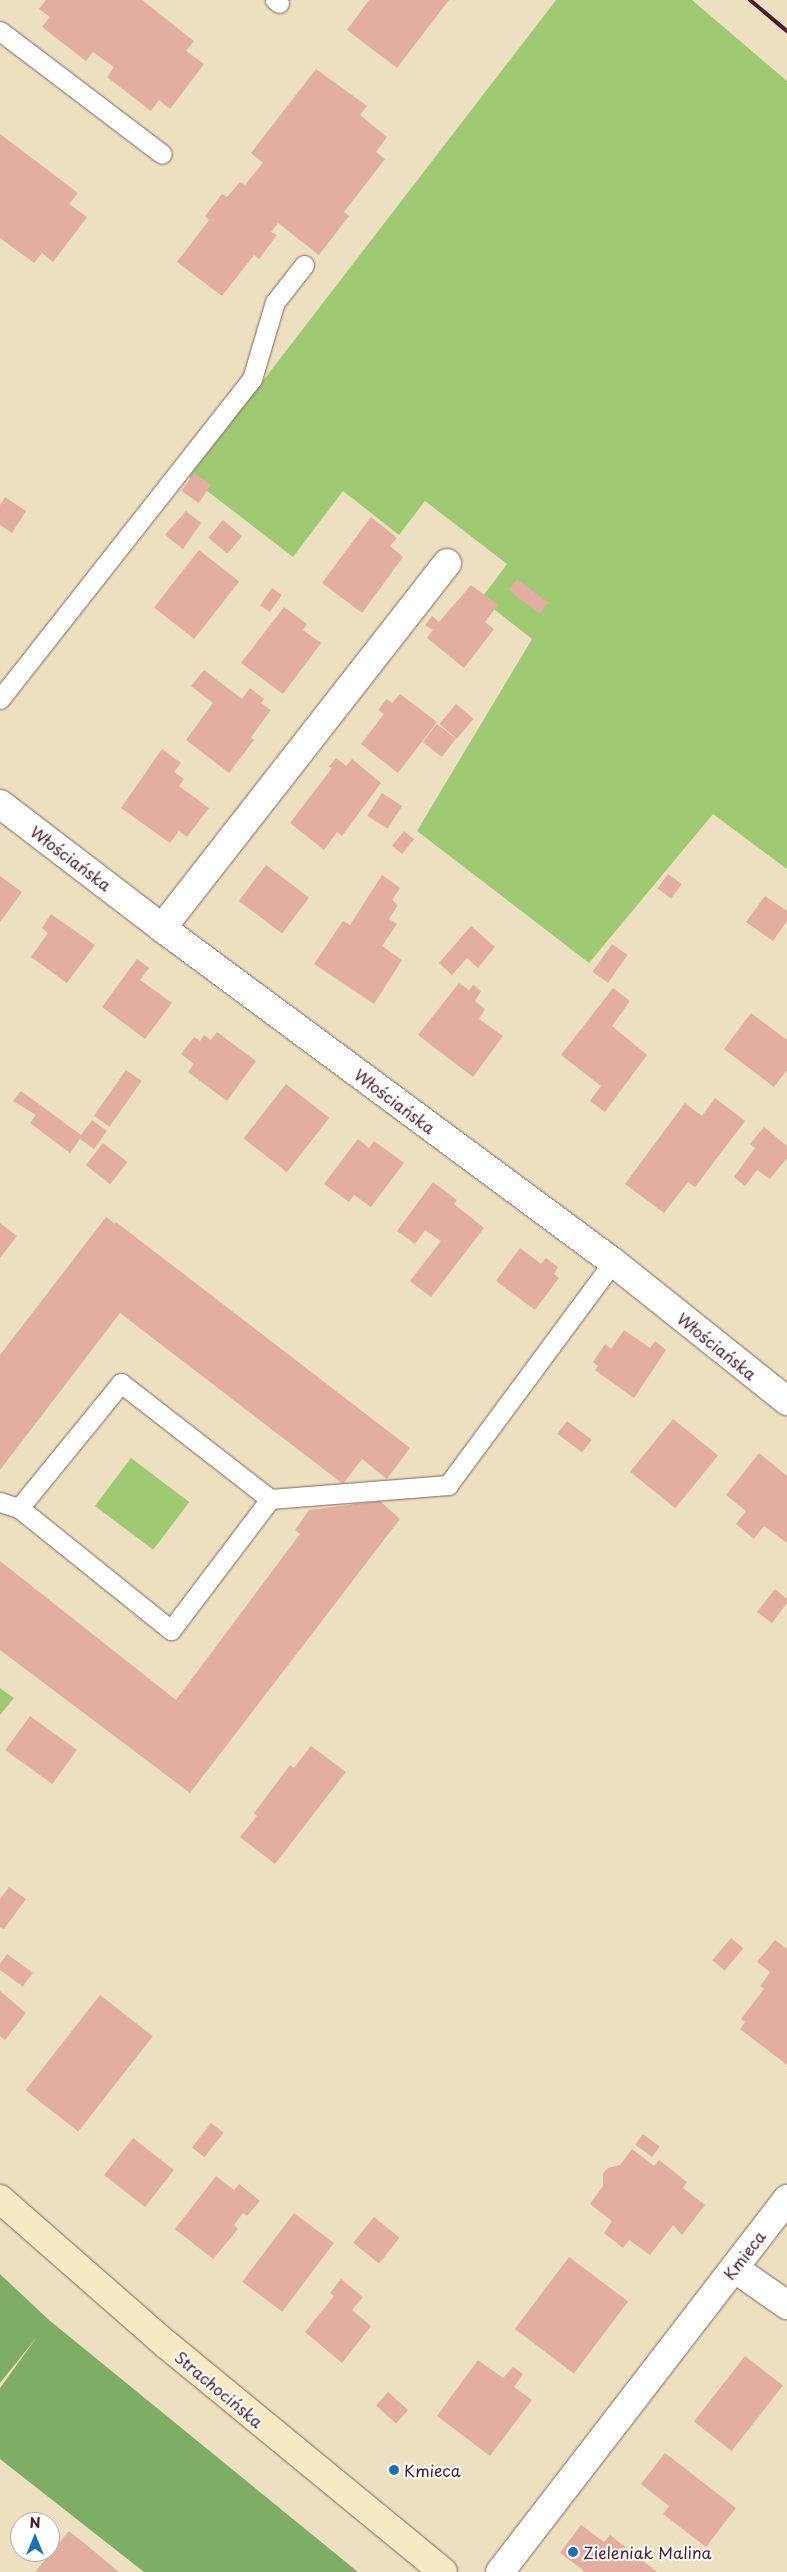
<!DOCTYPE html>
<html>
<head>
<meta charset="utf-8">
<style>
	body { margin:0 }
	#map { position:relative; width:787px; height:2572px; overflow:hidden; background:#ede0c0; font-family:"Playpen Sans",sans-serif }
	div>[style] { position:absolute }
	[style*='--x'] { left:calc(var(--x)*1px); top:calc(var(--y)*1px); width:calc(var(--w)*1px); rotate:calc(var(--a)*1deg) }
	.green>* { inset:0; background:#a0c974; transform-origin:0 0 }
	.forest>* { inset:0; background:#80ad66 }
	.building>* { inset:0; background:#e1aea0; transform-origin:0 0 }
	.roads { filter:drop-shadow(0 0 1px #83635f) drop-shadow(0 0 1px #83635f) }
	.lane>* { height:19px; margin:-9.5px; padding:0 9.5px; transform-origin:9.5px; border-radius:9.5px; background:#fff }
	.street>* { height:28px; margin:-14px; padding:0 14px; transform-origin:14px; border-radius:14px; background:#fff }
	.secondary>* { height:28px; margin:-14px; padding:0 14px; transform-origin:14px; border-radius:14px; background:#f6e9c3 }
	.rail>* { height:4px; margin:-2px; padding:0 2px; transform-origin:2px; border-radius:2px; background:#4a1f2b }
	.dots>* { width:14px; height:14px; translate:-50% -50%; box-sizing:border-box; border:2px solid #fff; border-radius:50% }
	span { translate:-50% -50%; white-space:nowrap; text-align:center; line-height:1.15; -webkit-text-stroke:4px #fff; paint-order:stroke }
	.street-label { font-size:16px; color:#4a1f2b }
	.poi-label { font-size:16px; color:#4a1f2b }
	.left { translate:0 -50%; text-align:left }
	.north { position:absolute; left:10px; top:2512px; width:50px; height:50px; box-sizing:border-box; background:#fff; border:1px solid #b7a5aa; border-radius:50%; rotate:0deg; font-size:14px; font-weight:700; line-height:20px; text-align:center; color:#4a1f2b }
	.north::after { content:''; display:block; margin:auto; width:18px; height:22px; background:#1f6fb2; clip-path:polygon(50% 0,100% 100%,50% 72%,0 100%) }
</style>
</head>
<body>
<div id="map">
	<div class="green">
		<div style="clip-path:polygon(556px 0,692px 0,787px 81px,787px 869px,713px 814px,589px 963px,417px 831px,532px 639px,481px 599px,507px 564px,425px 501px,399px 535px,343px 491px,293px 557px,189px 477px)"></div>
		<div style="left:131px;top:1458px;width:73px;height:60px;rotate:37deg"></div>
		<div style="clip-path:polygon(0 1688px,14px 1698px,0 1715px)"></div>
	</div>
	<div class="forest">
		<div style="clip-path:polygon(0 2274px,49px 2320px,358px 2572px,144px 2572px,0 2459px,0 2388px,37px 2337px,0 2383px)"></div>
	</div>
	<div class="building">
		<div style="clip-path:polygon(46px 0,142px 0,194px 41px,186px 51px,204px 64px,170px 109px,159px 100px,151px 111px,107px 77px,114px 67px,93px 52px,86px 61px,42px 27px,50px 17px,39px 9px)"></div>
		<div style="clip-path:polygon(369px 0,449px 0,397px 68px,347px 30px)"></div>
		<div style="clip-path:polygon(316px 69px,367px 106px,360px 115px,387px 137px,376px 152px,385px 159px,344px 212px,349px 216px,319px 255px,278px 223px,271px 232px,277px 235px,259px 259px,254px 255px,222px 296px,177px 262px,209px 220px,205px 216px,222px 194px,227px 197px,240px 182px,245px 185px,263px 163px,251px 153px)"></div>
		<div style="clip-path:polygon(0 134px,78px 193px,69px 204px,87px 217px,53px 262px,42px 253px,34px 263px,0 238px)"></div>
		<div style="left:194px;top:473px;width:21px;height:22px;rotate:35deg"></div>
		<div style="clip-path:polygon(5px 497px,26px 511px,12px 533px,0 525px,0 505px)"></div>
		<div style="clip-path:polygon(186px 511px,201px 523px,183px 549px,165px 535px)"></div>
		<div style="clip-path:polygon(371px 517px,397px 538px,390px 546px,403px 557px,362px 613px,322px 583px)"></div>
		<div style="left:223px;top:520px;width:25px;height:23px;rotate:40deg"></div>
		<div style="left:199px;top:550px;width:51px;height:73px;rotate:38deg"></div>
		<div style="left:517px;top:579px;width:39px;height:14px;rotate:37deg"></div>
		<div style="clip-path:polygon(471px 585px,498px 605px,485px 622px,494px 629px,464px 668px,427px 638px,433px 630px,425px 625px,432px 616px,439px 622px)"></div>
		<div style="left:272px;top:588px;width:12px;height:21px;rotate:35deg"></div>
		<div style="clip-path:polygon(284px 607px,307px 624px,303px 630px,321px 643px,283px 694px,241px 663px)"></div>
		<div style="clip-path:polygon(204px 670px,242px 699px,250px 688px,264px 699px,261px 703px,271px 710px,251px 737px,254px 740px,229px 773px,186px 740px,213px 703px,191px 686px)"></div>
		<div style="clip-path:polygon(400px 694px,437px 722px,398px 773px,361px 744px,384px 714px,378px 710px,387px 699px,392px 703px)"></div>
		<div style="left:456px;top:704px;width:23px;height:26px;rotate:40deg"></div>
		<div style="left:437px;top:724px;width:24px;height:23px;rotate:38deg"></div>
		<div style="clip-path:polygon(162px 749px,181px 763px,174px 772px,184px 779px,179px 786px,209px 808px,187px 837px,179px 831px,170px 843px,121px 808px)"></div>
		<div style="clip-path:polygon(336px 758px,346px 766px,352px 759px,381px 783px,342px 836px,337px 832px,324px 850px,290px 823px,332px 768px,329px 767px)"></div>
		<div style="left:382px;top:793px;width:24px;height:27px;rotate:33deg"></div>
		<div style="left:404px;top:831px;width:13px;height:19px;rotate:39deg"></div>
		<div style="left:266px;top:865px;width:54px;height:45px;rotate:37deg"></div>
		<div style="left:668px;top:874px;width:17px;height:18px;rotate:36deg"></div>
		<div style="clip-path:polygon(382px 875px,400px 888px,392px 900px,398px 905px,389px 919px,397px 924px,382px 946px,402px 960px,374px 1004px,314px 964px,343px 921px,350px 925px)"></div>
		<div style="clip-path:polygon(0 876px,22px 892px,0 922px)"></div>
		<div style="clip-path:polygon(765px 896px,787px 911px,787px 921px,773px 941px,746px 922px)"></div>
		<div style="clip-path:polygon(51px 914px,95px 945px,67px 983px,31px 957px,48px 933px,42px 928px)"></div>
		<div style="clip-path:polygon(471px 926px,495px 947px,478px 968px,467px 958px,452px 975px,439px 963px)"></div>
		<div style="left:612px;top:944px;width:19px;height:34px;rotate:35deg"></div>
		<div style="clip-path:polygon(137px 959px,149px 968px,140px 980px,172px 1003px,145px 1039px,102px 1007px)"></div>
		<div style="clip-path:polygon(459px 983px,469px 990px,473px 985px,481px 991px,475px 1001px,485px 1009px,479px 1019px,503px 1036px,473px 1077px,418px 1035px)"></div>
		<div style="clip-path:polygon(613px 988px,630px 1001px,612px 1026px,647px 1055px,605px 1112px,590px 1101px,601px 1086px,561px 1055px)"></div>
		<div style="clip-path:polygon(751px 1013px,787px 1040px,787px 1070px,774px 1087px,724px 1049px)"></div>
		<div style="clip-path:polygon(217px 1032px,256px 1061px,227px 1101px,188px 1072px,194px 1064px,181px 1054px,194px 1037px,200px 1041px,204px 1035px,211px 1040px)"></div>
		<div style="left:126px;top:1070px;width:19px;height:56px;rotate:35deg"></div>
		<div style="left:286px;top:1084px;width:55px;height:69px;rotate:38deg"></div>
		<div style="clip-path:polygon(21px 1091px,81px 1135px,92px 1120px,107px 1131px,94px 1149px,80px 1139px,70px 1153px,30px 1123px,36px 1115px,13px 1101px)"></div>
		<div style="clip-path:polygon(715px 1098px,745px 1121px,695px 1187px,688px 1182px,664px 1213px,625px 1184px,685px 1103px,702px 1116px)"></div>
		<div style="clip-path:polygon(764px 1127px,787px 1146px,787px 1158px,770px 1179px,757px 1170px,745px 1186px,734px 1177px,755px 1148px,750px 1144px)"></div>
		<div style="clip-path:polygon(358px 1139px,369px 1148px,374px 1141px,404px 1163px,371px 1207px,354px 1195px,349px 1202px,324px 1184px)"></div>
		<div style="left:103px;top:1143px;width:31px;height:28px;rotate:38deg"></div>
		<div style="clip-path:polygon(433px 1182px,457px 1200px,454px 1204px,484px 1228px,431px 1297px,410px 1281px,441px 1241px,425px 1230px,415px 1244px,397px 1231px)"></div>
		<div style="clip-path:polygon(106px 1217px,115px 1224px,116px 1222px,410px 1448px,387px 1479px,362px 1459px,343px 1484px,120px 1313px,0 1470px,0 1355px)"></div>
		<div style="clip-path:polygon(0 1223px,17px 1236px,0 1258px)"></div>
		<div style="clip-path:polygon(520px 1248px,541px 1264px,546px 1258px,558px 1267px,554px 1274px,559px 1278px,535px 1310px,496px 1281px)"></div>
		<div style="clip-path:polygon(624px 1330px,650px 1348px,655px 1341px,666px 1350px,634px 1398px,595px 1370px,598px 1366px,593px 1362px,605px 1344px,611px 1349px)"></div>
		<div style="left:673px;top:1419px;width:58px;height:68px;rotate:39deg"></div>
		<div style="left:567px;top:1421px;width:31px;height:16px;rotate:37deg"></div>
		<div style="clip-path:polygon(759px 1453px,787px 1476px,787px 1543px,764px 1526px,754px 1539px,736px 1524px,746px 1511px,726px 1495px)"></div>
		<div style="clip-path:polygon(380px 1501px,400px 1519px,190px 1793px,0 1650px,0 1561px,176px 1700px,300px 1534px,295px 1530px,309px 1510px)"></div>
		<div style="clip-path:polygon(775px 1589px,787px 1599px,787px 1603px,772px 1623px,757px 1612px)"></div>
		<div style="left:30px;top:1716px;width:58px;height:42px;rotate:36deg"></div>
		<div style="clip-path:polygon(311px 1746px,346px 1772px,275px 1864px,240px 1837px,257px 1816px,254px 1813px,290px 1765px,294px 1768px)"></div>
		<div style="clip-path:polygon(9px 1887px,26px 1899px,4px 1929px,0 1927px,0 1899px)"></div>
		<div style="left:731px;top:1938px;width:16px;height:29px;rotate:40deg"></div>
		<div style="clip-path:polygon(775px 1940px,787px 1949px,787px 2065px,740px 2029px,745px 2022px,741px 2019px,764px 1989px,760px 1986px,770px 1972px,757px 1962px)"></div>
		<div style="left:7px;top:1954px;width:32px;height:17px;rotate:36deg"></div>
		<div style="clip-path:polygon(0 1991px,26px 2013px,5px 2040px,0 2036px)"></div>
		<div style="left:100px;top:1995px;width:67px;height:121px;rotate:38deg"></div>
		<div style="left:211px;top:2123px;width:16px;height:31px;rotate:38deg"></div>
		<div style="left:643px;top:2134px;width:21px;height:13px;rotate:37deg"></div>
		<div style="left:133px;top:2138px;width:52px;height:47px;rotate:38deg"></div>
		<div style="clip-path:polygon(632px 2149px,654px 2166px,659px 2160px,687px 2182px,683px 2188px,705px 2205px,682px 2235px,673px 2225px,650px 2255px,629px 2240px,623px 2248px,604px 2233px,612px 2221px,590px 2204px,603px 2186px,603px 2173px,608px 2168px,620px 2165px)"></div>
		<div style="clip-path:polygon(216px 2176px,234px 2190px,239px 2184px,260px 2201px,247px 2216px,243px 2213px,234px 2225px,238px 2229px,213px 2259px,175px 2229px)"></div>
		<div style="left:294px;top:2213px;width:50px;height:86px;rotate:37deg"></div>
		<div style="left:374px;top:2217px;width:33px;height:33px;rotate:39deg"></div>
		<div style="left:569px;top:2257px;width:74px;height:90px;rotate:37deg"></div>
		<div style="clip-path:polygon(341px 2279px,363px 2297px,352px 2310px,371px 2326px,342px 2363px,305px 2332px,334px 2296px,330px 2293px)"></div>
		<div style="left:745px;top:2356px;width:48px;height:83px;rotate:38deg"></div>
		<div style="clip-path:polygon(478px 2360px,503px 2378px,513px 2367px,523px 2374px,514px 2387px,532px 2400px,490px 2456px,437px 2416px)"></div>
		<div style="left:388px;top:2392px;width:27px;height:18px;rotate:42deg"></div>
		<div style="clip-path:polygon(665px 2453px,736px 2508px,706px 2547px,663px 2514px,669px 2506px,641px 2484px)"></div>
		<div style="clip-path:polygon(581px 2525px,604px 2542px,610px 2535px,657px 2572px,582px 2572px,583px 2570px,560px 2553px)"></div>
		<div style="clip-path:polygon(69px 2531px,95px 2552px,119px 2572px,35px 2572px)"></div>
	</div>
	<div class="roads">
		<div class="lane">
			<div style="--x:275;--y:0;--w:5;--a:37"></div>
			<div style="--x:0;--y:31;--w:203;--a:37.2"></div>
			<div style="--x:0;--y:699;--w:407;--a:-51.8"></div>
			<div style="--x:252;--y:379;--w:80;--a:-73.4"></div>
			<div style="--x:275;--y:302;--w:47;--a:-51.9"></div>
			<div style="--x:270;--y:1499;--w:179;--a:-4.5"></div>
			<div style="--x:448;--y:1485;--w:277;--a:-53.5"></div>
			<div style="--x:0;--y:1502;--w:20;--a:18"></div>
			<div style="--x:19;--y:1508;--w:195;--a:38.8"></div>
			<div style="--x:171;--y:1630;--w:164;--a:-52.9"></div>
			<div style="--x:270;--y:1499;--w:189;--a:-142.1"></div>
			<div style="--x:121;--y:1383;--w:161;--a:129.2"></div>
		</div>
		<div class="street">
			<div style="--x:0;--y:804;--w:204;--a:37.4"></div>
			<div style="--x:162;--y:928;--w:561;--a:36.52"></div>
			<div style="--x:613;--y:1262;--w:223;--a:38.6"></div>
			<div style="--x:162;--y:928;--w:463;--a:-52"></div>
			<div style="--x:734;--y:2268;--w:65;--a:34.9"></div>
			<div style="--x:500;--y:2572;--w:471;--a:-52.4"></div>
		</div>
		<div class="secondary">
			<div style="--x:0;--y:2199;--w:222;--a:41.2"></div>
			<div style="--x:167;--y:2345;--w:357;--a:39.4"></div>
		</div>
	</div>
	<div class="rail">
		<div style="--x:750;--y:0;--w:48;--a:40"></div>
	</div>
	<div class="dots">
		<div style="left:394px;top:2470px;background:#1f6fb2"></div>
		<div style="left:573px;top:2552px;background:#1f6fb2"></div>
	</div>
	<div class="street-label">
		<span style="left:71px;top:858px;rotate:37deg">Włościańska</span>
		<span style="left:395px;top:1101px;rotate:37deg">Włościańska</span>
		<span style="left:717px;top:1346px;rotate:39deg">Włościańska</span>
		<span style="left:744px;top:2255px;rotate:-52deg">Kmieca</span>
		<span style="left:219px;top:2389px;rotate:40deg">Strachocińska</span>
	</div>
	<div class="poi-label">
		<span class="left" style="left:404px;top:2470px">Kmieca</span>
		<span class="left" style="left:583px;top:2552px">Zieleniak Malina</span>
	</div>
	<div class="north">N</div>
</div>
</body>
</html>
